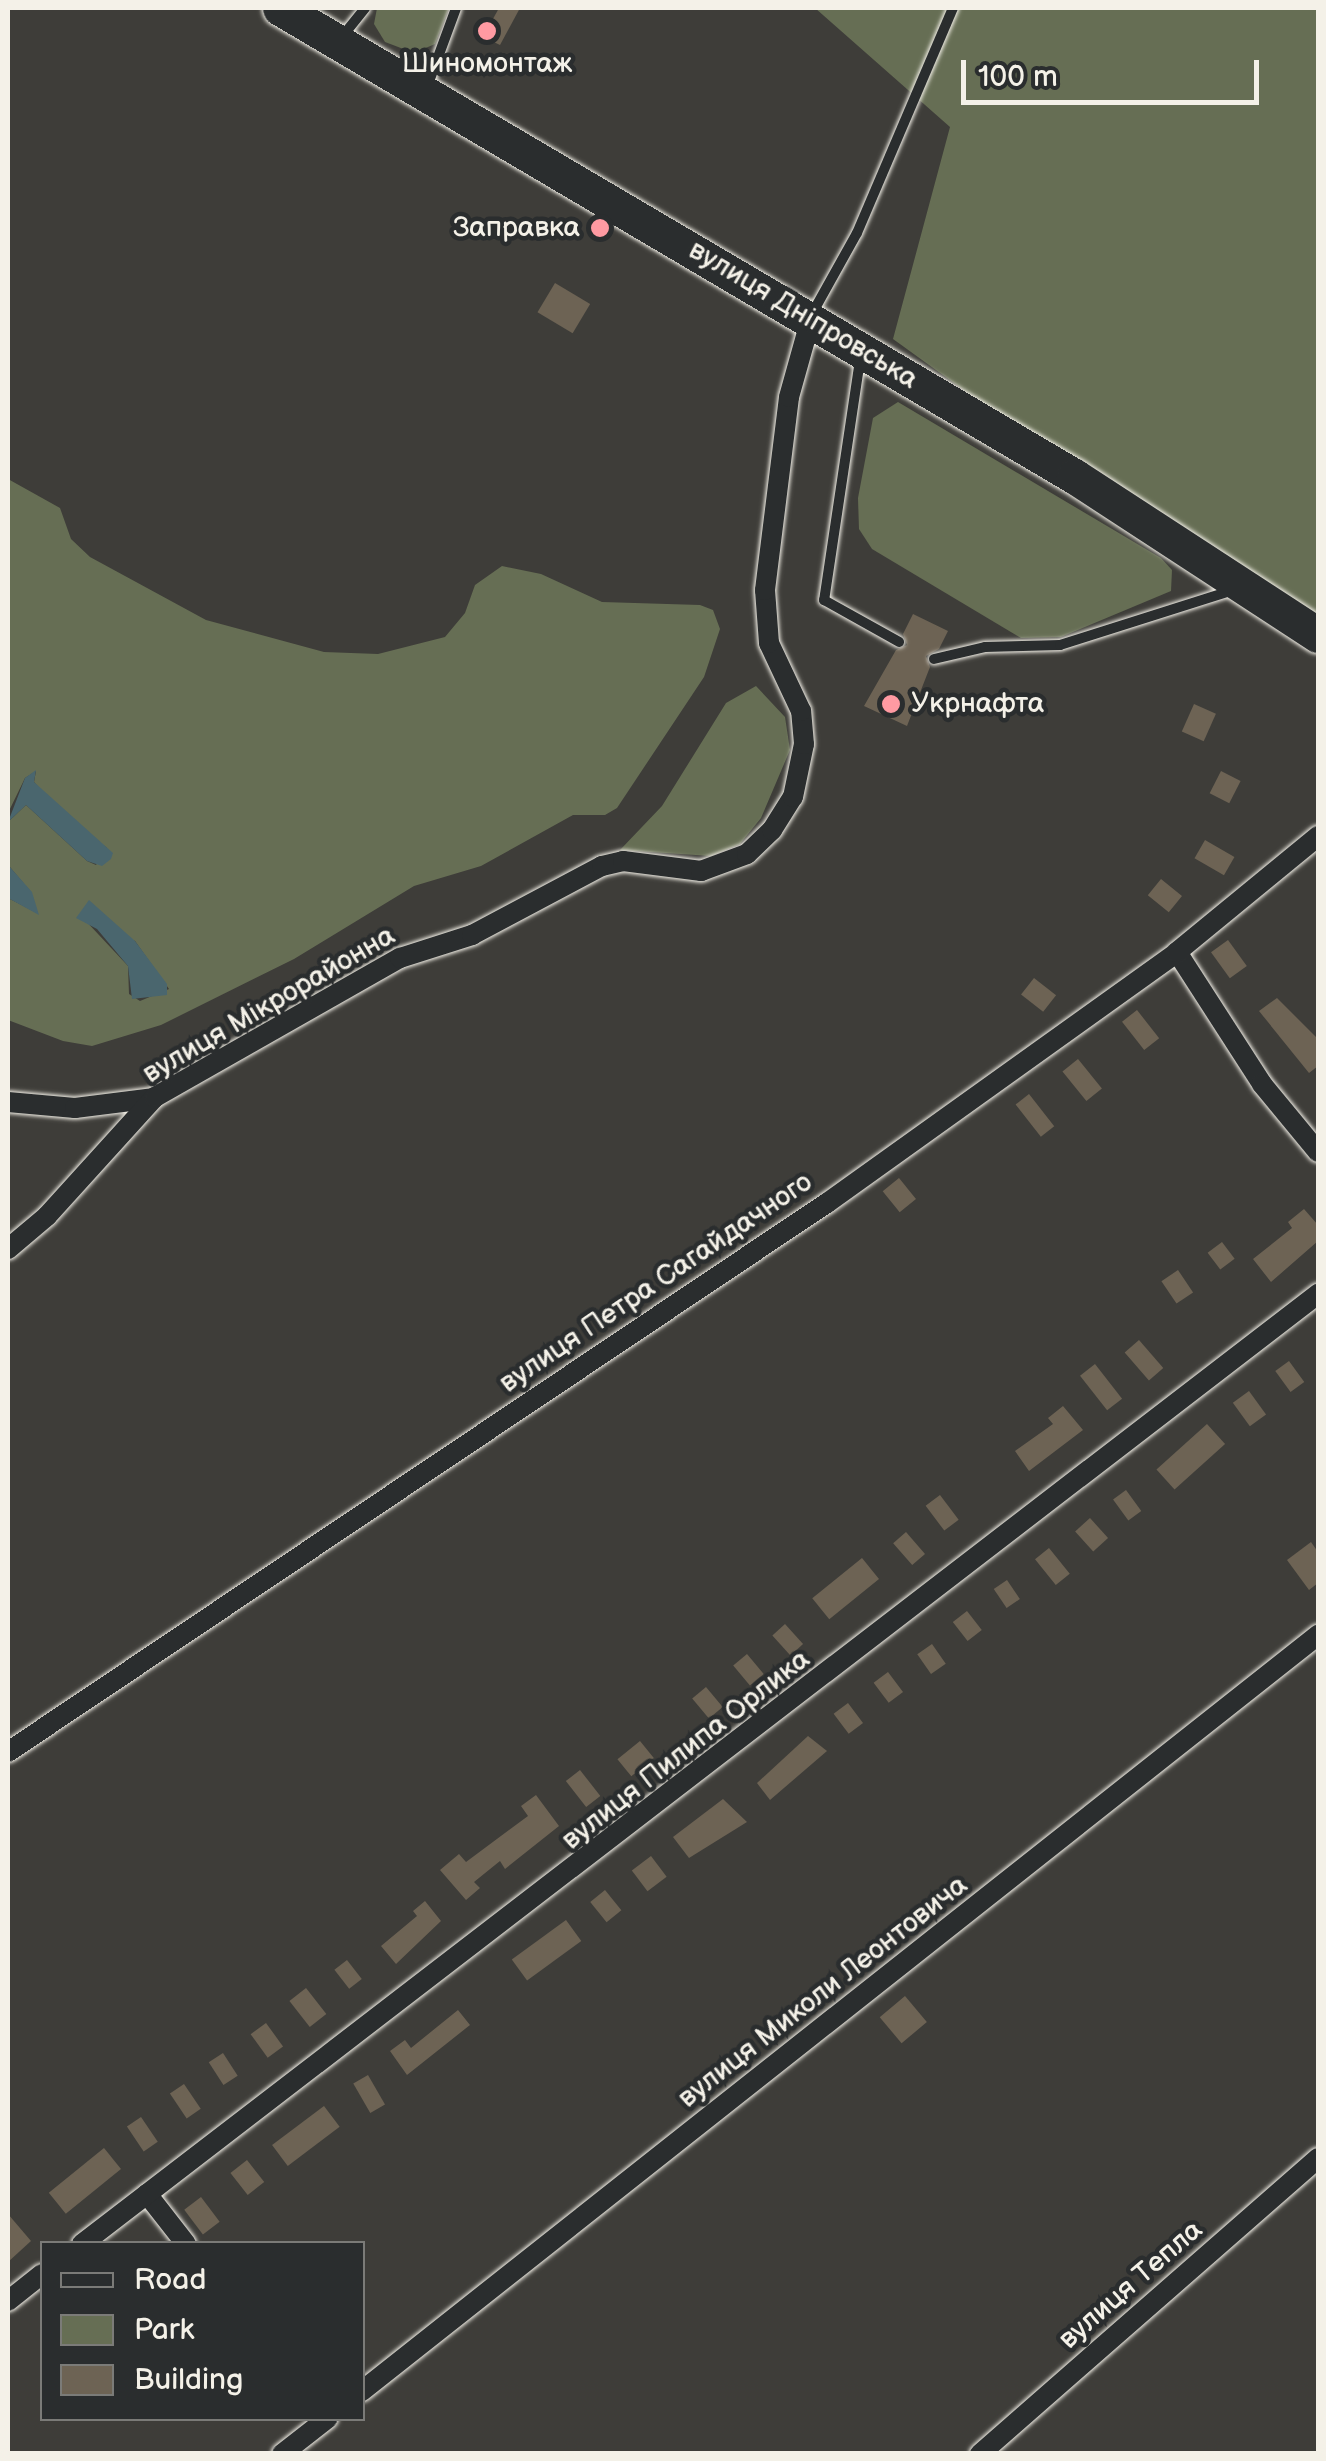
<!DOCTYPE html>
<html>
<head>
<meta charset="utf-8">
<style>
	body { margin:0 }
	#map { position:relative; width:1326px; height:2461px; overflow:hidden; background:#3e3d39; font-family:"Balsamiq Sans",sans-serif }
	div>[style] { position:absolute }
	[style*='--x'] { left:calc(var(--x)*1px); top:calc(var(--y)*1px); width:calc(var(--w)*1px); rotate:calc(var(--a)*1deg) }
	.green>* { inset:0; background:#666e54 }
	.water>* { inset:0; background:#4a666e }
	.building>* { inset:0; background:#6d6354; transform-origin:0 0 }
	.roads { filter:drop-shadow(0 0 2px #f4f1e8) drop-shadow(0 0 2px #f4f1e8) }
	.lane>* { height:10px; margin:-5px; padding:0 5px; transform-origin:5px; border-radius:5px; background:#2a2d2e }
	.street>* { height:20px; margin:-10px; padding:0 10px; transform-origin:10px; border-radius:10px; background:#2a2d2e }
	.highway>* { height:35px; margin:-17.5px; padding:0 17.5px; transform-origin:17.5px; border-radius:17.5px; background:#2a2d2e }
	.dots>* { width:28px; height:28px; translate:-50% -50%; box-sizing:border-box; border:5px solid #2a2d2e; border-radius:50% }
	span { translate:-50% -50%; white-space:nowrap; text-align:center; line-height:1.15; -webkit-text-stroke:9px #2a2d2e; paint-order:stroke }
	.poi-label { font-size:28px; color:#f4f1e8 }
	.right { translate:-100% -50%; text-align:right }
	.left { translate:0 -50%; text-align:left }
	.street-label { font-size:28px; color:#f4f1e8 }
	.frame { position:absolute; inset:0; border:10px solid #f4f1e8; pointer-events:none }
	.legend { position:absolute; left:40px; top:2241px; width:325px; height:180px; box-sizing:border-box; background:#2a2d2e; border:2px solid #7b7b78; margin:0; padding:12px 18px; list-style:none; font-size:30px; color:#f4f1e8 }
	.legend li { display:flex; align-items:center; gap:20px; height:50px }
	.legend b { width:50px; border:2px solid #7b7b78 }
	.scale { position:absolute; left:961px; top:60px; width:298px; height:45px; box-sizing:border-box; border:5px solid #f4f1e8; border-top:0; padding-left:12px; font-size:30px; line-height:35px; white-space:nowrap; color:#f4f1e8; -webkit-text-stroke:8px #2a2d2e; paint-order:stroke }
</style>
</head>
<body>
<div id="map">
	<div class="green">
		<div style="clip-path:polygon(377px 8px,449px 8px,435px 44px,414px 53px,385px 42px,374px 24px)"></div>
		<div style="clip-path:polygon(815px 8px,1318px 8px,1318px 646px,893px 339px,950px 127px)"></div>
		<div style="clip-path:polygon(898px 402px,1161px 558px,1172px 570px,1171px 591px,1061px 637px,1021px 638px,872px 549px,859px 529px,858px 498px,873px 418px)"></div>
		<div style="clip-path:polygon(evenodd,8px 479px,60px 508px,71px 539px,90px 557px,206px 620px,324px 652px,378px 654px,445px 637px,465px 613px,475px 585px,502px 566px,541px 574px,602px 602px,700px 605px,713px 610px,720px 629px,704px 677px,617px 808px,605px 815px,573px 815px,481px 866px,414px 886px,294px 959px,161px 1025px,92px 1046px,63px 1041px,8px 1020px,8px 898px,37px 913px,31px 892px,9px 866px,8px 822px,26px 805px,87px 861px,96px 865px,107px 848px,56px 807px,34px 782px,36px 771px,25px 778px,8px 813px,8px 479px,84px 919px,135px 941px,169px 989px,140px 1001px,129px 994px,128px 966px,84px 919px)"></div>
		<div style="clip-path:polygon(756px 686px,785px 717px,790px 750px,761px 818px,740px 844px,711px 856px,620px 850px,662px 806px,726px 703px)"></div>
	</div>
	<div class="water">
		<div style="clip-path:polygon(36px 770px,34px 782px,113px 853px,111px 859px,102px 866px,87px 861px,26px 805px,8px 822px,25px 778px)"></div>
		<div style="clip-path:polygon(8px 840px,9px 866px,32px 892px,39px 915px,8px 898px)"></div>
		<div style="clip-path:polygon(89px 900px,135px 941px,167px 984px,167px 995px,132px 999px,128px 966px,97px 929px,76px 918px)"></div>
	</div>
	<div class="building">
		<div style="clip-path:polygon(499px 8px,520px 8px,500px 45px,483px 37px)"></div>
		<div style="left:555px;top:283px;width:41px;height:34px;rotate:31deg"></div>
		<div style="clip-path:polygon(913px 614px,948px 631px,939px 649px,926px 656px,930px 667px,907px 726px,864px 706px,896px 650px,907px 645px,903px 634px)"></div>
		<div style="left:1194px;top:704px;width:24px;height:30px;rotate:24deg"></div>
		<div style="left:1221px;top:771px;width:22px;height:25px;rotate:27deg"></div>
		<div style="left:1205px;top:840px;width:34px;height:21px;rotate:30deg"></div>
		<div style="left:1161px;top:879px;width:27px;height:21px;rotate:39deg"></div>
		<div style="left:1228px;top:940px;width:32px;height:21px;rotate:54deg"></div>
		<div style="left:1034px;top:978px;width:28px;height:21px;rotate:38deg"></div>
		<div style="clip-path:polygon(1277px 998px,1318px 1039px,1318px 1066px,1309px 1073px,1259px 1011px)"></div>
		<div style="left:1137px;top:1010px;width:36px;height:19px;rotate:52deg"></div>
		<div style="left:1078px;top:1059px;width:38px;height:20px;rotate:51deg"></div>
		<div style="left:1029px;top:1094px;width:41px;height:17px;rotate:52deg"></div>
		<div style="left:899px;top:1178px;width:27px;height:21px;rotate:51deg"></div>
		<div style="clip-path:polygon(1304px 1209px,1318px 1225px,1318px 1241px,1271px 1282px,1253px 1259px,1292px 1228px,1288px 1222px)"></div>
		<div style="left:1222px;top:1242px;width:21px;height:18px;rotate:53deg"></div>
		<div style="left:1178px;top:1270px;width:27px;height:20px;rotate:56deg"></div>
		<div style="left:1139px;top:1340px;width:37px;height:19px;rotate:49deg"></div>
		<div style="left:1289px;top:1361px;width:26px;height:17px;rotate:54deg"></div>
		<div style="left:1095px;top:1364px;width:44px;height:19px;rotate:52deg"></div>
		<div style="left:1249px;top:1391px;width:29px;height:20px;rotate:54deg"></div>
		<div style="clip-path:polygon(1063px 1406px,1083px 1430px,1029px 1471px,1015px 1451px,1053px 1424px,1048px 1418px)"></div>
		<div style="left:1207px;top:1424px;width:27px;height:68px;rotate:48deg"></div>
		<div style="left:1126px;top:1490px;width:26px;height:16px;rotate:54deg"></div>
		<div style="left:940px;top:1495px;width:31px;height:18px;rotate:53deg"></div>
		<div style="left:1090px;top:1518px;width:27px;height:20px;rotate:48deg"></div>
		<div style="left:906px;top:1532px;width:29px;height:17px;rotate:49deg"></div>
		<div style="clip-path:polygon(1311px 1542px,1318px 1552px,1318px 1583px,1309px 1590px,1287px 1560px)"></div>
		<div style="left:1049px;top:1548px;width:33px;height:18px;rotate:51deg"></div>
		<div style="left:862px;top:1558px;width:27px;height:64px;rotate:51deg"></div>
		<div style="left:1007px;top:1580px;width:23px;height:16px;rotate:56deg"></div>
		<div style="left:967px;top:1611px;width:24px;height:18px;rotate:52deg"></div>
		<div style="left:785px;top:1624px;width:27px;height:17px;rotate:48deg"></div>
		<div style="left:932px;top:1644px;width:24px;height:18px;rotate:55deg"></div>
		<div style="left:747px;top:1654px;width:26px;height:18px;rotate:50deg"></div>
		<div style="left:888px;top:1672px;width:25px;height:18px;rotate:53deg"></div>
		<div style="left:706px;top:1687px;width:26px;height:18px;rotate:50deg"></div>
		<div style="left:848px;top:1703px;width:25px;height:18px;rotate:53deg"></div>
		<div style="clip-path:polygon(808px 1736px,827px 1751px,770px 1800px,757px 1783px)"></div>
		<div style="left:640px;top:1741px;width:22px;height:29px;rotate:51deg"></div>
		<div style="left:580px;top:1770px;width:33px;height:18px;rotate:52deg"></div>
		<div style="clip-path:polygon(536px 1795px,559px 1826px,505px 1869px,500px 1861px,474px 1882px,480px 1888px,466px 1900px,440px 1870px,459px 1854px,466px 1862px,528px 1816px,521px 1806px)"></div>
		<div style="clip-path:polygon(723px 1799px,747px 1822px,689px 1858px,673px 1837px)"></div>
		<div style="left:651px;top:1856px;width:26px;height:24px;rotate:53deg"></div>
		<div style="left:605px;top:1890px;width:26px;height:19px;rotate:51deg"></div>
		<div style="clip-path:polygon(425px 1901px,441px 1921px,396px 1964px,381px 1946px,417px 1916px,413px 1911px)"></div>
		<div style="left:566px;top:1920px;width:26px;height:67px;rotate:54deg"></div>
		<div style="left:347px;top:1960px;width:24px;height:16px;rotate:52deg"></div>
		<div style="left:306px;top:1988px;width:33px;height:21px;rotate:52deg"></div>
		<div style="left:905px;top:1996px;width:34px;height:33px;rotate:50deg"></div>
		<div style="clip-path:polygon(458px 2010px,470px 2025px,407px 2075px,390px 2051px,405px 2040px,411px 2048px)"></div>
		<div style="left:266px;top:2023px;width:29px;height:19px;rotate:54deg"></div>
		<div style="left:223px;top:2053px;width:27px;height:17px;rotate:57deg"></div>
		<div style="left:368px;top:2075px;width:34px;height:17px;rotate:60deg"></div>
		<div style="left:184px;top:2084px;width:30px;height:17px;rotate:56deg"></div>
		<div style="left:324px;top:2106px;width:26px;height:65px;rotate:53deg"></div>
		<div style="left:141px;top:2117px;width:30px;height:17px;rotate:56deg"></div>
		<div style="left:104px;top:2148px;width:27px;height:71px;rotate:51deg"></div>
		<div style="left:247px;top:2160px;width:28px;height:21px;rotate:52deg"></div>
		<div style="left:201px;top:2197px;width:31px;height:21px;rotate:53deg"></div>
		<div style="clip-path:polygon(8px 2214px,31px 2241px,8px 2262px)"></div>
	</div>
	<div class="roads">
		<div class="lane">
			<div style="--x:341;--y:38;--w:38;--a:-51"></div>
			<div style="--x:427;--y:87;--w:84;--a:-69.8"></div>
			<div style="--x:813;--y:312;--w:90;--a:-60.9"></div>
			<div style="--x:857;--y:233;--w:245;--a:-66.9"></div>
			<div style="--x:860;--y:360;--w:243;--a:98.5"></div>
			<div style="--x:824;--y:600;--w:86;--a:29.2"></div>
			<div style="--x:934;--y:659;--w:52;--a:-13.2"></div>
			<div style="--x:985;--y:647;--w:75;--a:-1.5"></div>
			<div style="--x:1060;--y:645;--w:182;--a:-17.6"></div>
		</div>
		<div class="street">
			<div style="--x:1177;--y:952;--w:157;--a:57.2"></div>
			<div style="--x:1262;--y:1084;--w:88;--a:50.5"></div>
			<div style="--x:8;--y:1102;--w:67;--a:5.1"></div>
			<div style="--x:75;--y:1108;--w:80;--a:-7.2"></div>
			<div style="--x:8;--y:1249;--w:51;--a:-40.2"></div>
			<div style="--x:47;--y:1216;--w:161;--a:-47.8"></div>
			<div style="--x:155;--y:1097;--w:282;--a:-29.6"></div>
			<div style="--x:400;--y:958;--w:76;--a:-17.7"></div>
			<div style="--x:472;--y:935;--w:147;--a:-28"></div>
			<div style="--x:602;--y:866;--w:22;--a:-13"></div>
			<div style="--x:623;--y:861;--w:79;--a:7.3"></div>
			<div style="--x:701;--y:871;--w:49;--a:-20.3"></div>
			<div style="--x:747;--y:854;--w:35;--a:-44"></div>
			<div style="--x:772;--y:830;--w:39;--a:-58"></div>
			<div style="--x:793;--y:797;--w:54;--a:-78.3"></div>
			<div style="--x:804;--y:744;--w:33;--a:-95"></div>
			<div style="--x:801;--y:711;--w:75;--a:-115.2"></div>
			<div style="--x:769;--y:643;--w:53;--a:-94.3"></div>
			<div style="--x:765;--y:590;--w:194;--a:-82.9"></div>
			<div style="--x:789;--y:397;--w:82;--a:-74.4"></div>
			<div style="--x:8;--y:1752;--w:986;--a:-33.84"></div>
			<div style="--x:827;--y:1203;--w:431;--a:-35.6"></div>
			<div style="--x:1177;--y:952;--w:183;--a:-39.4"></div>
			<div style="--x:147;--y:2194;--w:63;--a:52"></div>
			<div style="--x:82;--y:2244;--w:1559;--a:-37.55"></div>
			<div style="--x:8;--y:2301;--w:43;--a:-38.5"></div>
			<div style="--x:362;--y:2391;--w:1219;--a:-38.34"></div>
			<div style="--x:282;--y:2454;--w:58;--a:-38"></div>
			<div style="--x:980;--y:2454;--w:449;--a:-41.2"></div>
		</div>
		<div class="highway">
			<div style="--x:280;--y:8;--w:922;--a:30.52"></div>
			<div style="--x:1074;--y:476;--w:291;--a:33.1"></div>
		</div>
	</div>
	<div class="dots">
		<div style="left:487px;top:31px;background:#ff9aa2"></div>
		<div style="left:600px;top:228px;background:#ff9aa2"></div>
		<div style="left:891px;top:704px;background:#ff9aa2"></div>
	</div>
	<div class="poi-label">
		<span style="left:487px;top:64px">Шиномонтаж</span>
		<span class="right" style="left:580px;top:228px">Заправка</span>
		<span class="left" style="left:911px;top:704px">Укрнафта</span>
	</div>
	<div class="street-label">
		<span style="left:803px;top:315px;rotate:31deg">вулиця Дніпровська</span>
		<span style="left:269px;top:1005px;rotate:-30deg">вулиця Мікрорайонна</span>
		<span style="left:656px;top:1283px;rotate:-34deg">вулиця Петра Сагайдачного</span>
		<span style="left:686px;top:1750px;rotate:-38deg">вулиця Пилипа Орлика</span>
		<span style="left:823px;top:1992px;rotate:-38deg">вулиця Миколи Леонтовича</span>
		<span style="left:1131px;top:2285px;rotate:-41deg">вулиця Тепла</span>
	</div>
	<div class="frame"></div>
	<ul class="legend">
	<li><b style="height:12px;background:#2a2d2e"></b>Road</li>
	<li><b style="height:28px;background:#666e54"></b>Park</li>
	<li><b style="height:28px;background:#6d6354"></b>Building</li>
	</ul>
	<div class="scale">100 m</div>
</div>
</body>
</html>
